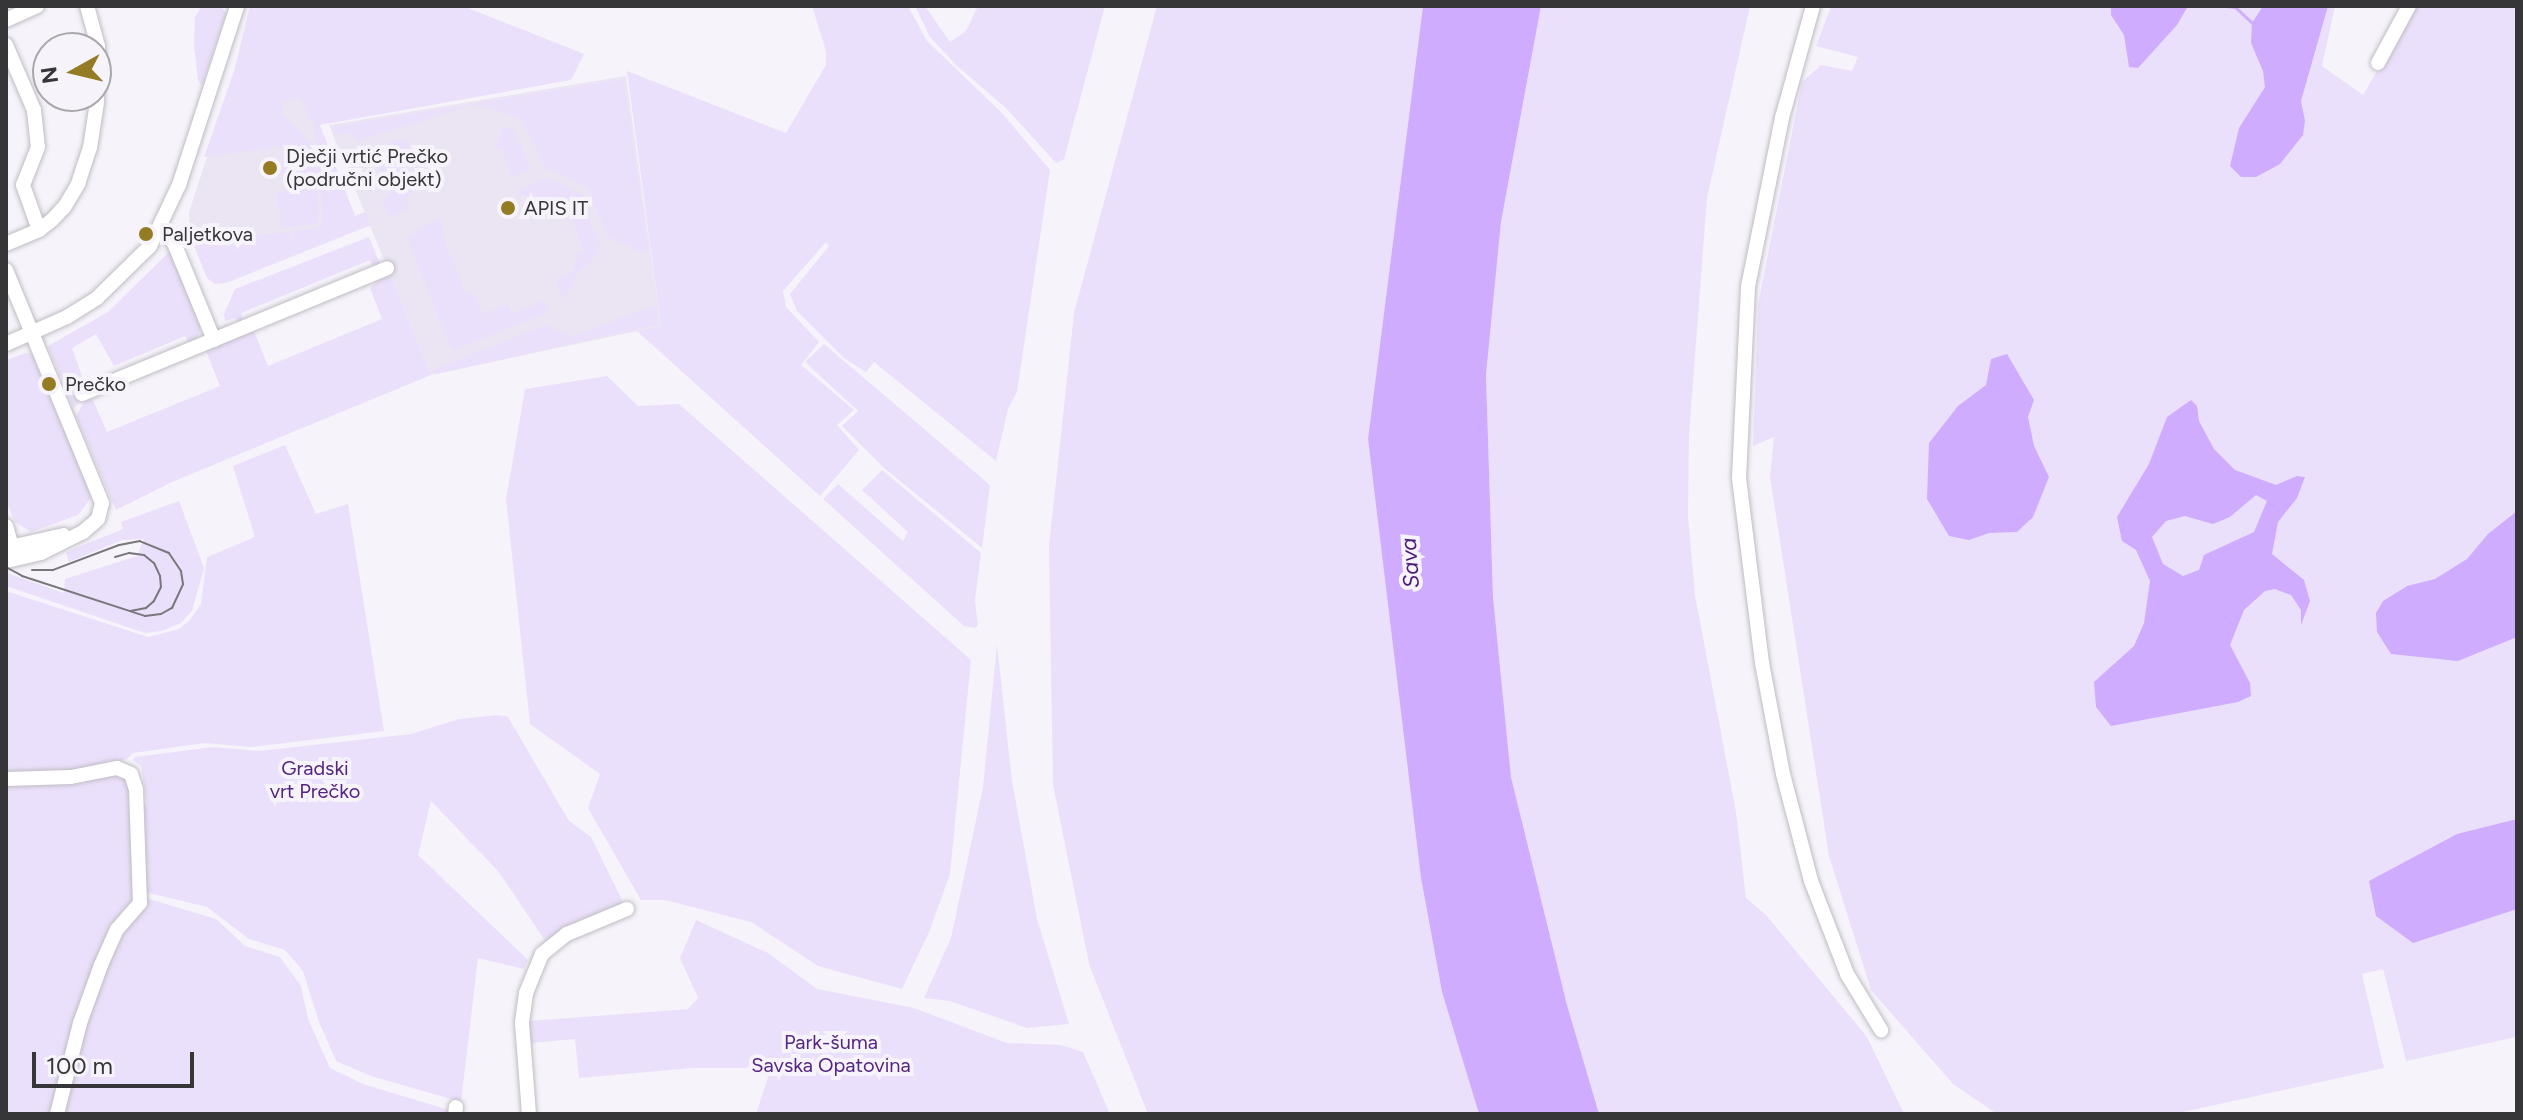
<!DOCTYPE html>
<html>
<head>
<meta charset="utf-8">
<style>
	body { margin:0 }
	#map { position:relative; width:2523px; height:1120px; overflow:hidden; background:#f6f3fa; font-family:Figtree,sans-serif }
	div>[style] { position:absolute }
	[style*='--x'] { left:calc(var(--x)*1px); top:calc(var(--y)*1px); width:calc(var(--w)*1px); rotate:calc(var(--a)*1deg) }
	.built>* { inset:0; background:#ebe5f3 }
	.green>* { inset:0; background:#ebe0fb }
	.water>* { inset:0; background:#cfacfe }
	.stream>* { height:3px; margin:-1.5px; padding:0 1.5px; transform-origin:1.5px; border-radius:1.5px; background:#cfacfe }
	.roads { filter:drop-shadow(0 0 2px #bfbcc3) drop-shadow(0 0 2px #bfbcc3) }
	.minor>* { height:14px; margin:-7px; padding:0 7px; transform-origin:7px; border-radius:7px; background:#fff }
	.tram>* { height:2px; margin:-1px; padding:0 1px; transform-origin:1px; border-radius:1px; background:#79777b }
	.dots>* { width:22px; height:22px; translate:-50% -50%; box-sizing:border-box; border:4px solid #f6f3fa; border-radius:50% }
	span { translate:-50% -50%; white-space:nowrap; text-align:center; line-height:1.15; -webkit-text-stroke:8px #f6f3fa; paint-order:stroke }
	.poi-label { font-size:20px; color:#363537 }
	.left { translate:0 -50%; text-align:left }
	.park-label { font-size:20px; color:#552582 }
	.water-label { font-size:22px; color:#4d1b78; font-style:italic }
	.frame { position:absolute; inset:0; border:8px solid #363537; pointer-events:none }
	.north { position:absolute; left:32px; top:32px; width:80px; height:80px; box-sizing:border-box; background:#f6f3fa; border:2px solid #a9a7ac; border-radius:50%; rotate:262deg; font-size:22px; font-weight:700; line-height:32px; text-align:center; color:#363537 }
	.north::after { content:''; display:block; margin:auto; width:28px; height:36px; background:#937c23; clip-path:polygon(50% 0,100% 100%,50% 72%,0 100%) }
	.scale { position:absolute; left:32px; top:1052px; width:162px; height:36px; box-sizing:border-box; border:4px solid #363537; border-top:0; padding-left:10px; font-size:24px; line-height:28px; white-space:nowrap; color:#363537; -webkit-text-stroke:6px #f6f3fa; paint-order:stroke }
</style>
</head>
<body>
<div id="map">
	<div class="built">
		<div style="clip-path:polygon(235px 72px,307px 97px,355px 216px,210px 276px,190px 229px,189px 212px)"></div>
		<div style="clip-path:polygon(626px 76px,661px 326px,431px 375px,329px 125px)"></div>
	</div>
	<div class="green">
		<div style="clip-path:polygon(202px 6px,220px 6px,226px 13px,202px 86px,198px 80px,194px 46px,195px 17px)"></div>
		<div style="clip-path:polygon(250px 6px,463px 6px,584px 54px,571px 80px,320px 125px,355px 216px,365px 212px,371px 225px,226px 283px,215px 284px,207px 278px,192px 241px,221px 238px,223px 247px,237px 245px,236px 237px,290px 232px,291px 239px,295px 238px,294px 231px,319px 228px,323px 217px,314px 124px,300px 99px,284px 102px,282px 114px,314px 145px,319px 213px,317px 224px,281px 228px,277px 193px,285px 192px,281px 156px,287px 156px,286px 146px,204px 157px,234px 71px)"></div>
		<div style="clip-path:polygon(812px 6px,908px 6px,927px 41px,1002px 113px,1050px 170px,1017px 392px,1008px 409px,996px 461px,874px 362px,866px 372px,845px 359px,797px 311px,790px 294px,829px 246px,826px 242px,783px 291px,786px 307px,819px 342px,801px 365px,854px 410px,837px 425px,859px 450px,820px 496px,637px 331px,661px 326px,627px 71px,786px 133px,826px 65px,826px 51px)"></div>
		<div style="clip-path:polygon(915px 6px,925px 6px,950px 42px,966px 31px,978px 6px,1105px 6px,1064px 159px,1056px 163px,1006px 108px,957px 66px,930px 37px)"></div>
		<div style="clip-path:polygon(1157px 6px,1423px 6px,1368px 439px,1421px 878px,1442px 992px,1479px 1114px,1148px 1114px,1089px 964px,1053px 785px,1049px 546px,1074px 313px)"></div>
		<div style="clip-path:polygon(1541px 6px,1750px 6px,1707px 198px,1689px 435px,1688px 516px,1695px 595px,1736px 812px,1746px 898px,1766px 915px,1867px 1037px,1904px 1114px,1599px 1114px,1594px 1099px,1567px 1005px,1511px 777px,1493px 597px,1486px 375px,1501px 222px)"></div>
		<div style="clip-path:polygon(1831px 6px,2335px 6px,2322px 66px,2363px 95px,2415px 6px,2517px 6px,2517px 1037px,2406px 1061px,2383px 969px,2362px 974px,2384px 1068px,2174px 1114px,1997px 1114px,1953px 1084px,1871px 990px,1829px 856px,1770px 477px,1774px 437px,1753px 446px,1758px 305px,1802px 82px,1821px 65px,1852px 71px,1858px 57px,1816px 46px)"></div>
		<div style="clip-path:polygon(624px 79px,649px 255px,609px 238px,588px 188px,545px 168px,522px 120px,507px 113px,471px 105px,359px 141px,350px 132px,337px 135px,332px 127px)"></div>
		<div style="clip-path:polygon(504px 127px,514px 130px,531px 169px,512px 177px,502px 151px,495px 148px)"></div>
		<div style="clip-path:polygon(397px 139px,410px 142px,402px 164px,412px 191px,406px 200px,409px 209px,390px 217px,382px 200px,390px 195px,372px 151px)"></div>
		<div style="clip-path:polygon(548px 177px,582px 195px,588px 206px,584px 208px,600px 244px,596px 256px,579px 272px,567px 296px,562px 299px,556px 279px,573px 272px,577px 254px,584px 251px,567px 206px,557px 210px,553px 201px,537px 205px,525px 195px,520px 196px,518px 190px)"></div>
		<div style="clip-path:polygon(440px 217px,444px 229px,441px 231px,466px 294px,474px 292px,483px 314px,508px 304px,512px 313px,544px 301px,549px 312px,452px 351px,407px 237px)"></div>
		<div style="clip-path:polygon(369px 237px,381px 266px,374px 268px,370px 260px,241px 313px,243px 322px,238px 324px,236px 318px,225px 321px,224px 314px,235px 289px)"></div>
		<div style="clip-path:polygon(170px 251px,201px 324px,198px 338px,190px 344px,185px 336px,114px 366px,96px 334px,72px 348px,83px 379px,80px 381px,83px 389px,75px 391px,80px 402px,73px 408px,48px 346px,108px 312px)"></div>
		<div style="clip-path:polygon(389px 272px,431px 375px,172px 482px,116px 510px,76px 416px,84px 402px,92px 398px,107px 432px,220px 386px,206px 351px,254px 331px,268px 366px,382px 319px,370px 288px,379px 280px,378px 277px)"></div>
		<div style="clip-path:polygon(656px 305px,658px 324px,437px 374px,432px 370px,546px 325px,572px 336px)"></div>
		<div style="clip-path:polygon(824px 344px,990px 485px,982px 548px,883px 467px,842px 426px,858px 411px,805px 362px)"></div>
		<div style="clip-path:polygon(25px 353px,32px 354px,88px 486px,90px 499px,78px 515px,31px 532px,15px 522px,6px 501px,6px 360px)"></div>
		<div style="clip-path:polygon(607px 376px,638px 406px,679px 404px,971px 660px,950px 874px,929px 932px,902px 989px,818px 966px,751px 922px,665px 900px,641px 900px,588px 808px,600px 774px,530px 724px,506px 499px,525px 389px)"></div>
		<div style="clip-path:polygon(285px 445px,316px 514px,348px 504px,384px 731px,252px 747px,204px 743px,133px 753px,127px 759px,85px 770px,6px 773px,6px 591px,148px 637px,179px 629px,190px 620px,201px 604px,207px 557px,255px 537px,233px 466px)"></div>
		<div style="clip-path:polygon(882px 470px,981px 553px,975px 601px,978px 625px,975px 628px,964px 626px,823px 499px,838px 484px,903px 541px,908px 532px,862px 490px)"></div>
		<div style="clip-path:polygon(179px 501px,204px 568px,192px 611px,181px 623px,162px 631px,145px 633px,6px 586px,7px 573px,64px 593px,65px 579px,137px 556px,144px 539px,122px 540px,69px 562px,66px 552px,123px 529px,121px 522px)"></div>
		<div style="clip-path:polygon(997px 644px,1012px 781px,1037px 919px,1069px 1024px,1027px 1028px,950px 1001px,924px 998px,951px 938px,983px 787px)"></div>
		<div style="clip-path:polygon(498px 715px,508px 717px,569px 821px,591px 837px,622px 900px,621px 906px,546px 942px,498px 871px,431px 801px,418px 855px,528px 960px,524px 969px,478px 958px,461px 1102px,371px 1076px,336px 1061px,319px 1022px,303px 971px,285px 950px,249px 939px,207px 907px,145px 892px,143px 804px,147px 804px,141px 766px,133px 760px,135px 757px,213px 747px,260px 751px,411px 734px,459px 719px)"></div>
		<div style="clip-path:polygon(111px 771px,128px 776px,138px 897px,125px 913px,54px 1114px,6px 1114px,6px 782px)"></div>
		<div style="clip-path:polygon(146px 898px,216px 919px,245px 946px,280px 957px,301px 986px,308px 1019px,330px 1068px,363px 1084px,452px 1111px,452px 1114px,61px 1114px,83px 1023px,123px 929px)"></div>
		<div style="clip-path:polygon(696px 920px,768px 953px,817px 989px,914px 1008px,1007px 1043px,1061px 1045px,1083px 1052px,1110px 1114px,756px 1114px,771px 1068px,693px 1068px,579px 1078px,575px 1039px,530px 1043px,529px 1021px,688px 1009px,698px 998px,680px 958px)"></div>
	</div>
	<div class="water">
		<div style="clip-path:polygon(1423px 6px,1541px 6px,1501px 222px,1486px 375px,1493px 597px,1511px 777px,1567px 1005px,1599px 1114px,1479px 1114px,1442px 992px,1421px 878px,1368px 439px)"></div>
		<div style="clip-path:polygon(2111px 6px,2188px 6px,2177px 25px,2138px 68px,2129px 67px,2124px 35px,2111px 15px)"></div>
		<div style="clip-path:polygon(2263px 6px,2328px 6px,2301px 101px,2305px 121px,2303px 135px,2280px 164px,2256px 177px,2241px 177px,2230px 166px,2239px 128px,2265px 87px,2263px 71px,2251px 43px,2252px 23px)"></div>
		<div style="clip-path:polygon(2007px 354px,2034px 400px,2028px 417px,2034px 446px,2049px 477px,2033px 517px,2017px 532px,1989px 533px,1969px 540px,1949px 536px,1927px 499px,1929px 443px,1958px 406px,1986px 385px,1991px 359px)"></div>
		<div style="clip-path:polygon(evenodd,2191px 400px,2197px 406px,2199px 421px,2214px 449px,2235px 470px,2276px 485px,2297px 476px,2305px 477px,2297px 498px,2278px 522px,2272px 554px,2304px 580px,2310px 601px,2301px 625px,2301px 610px,2291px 595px,2275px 589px,2265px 591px,2244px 610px,2230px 645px,2250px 683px,2251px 696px,2238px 702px,2111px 726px,2096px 707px,2094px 682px,2134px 646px,2144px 623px,2150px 581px,2136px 550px,2122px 541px,2117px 517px,2149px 464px,2167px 417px,2191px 400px,2256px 495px,2267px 501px,2254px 532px,2204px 555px,2199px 570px,2183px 576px,2163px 564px,2152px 537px,2166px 521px,2185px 516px,2213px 524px,2230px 517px,2256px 495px)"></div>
		<div style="clip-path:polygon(2517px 511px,2517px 637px,2458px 661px,2391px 654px,2377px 632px,2376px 613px,2383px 601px,2407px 586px,2435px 579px,2467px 559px,2488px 534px)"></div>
		<div style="clip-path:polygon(2517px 819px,2517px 909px,2413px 943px,2376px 916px,2369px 881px,2457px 834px)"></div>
	</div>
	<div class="stream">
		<div style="--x:2226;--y:6;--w:9;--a:6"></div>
		<div style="--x:2235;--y:7;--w:23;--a:43"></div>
	</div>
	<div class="roads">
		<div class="minor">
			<div style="--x:1813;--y:6;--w:116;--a:105.5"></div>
			<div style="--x:1782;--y:118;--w:172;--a:101.4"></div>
			<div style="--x:1748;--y:287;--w:191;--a:92.7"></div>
			<div style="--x:1739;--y:478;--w:186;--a:82.9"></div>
			<div style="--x:1762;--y:663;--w:113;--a:79.3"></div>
			<div style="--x:1783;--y:774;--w:111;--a:75.3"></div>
			<div style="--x:1811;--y:881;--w:100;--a:68.8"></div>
			<div style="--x:1847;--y:974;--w:66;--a:58.7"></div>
			<div style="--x:6;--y:20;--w:34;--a:-24"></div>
			<div style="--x:6;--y:45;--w:71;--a:66.7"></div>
			<div style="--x:34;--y:110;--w:37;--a:84"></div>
			<div style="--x:38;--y:147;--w:41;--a:111.5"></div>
			<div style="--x:23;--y:185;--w:48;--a:70.4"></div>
			<div style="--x:2378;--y:63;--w:65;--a:-61.5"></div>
			<div style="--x:161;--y:229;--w:19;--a:47"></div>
			<div style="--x:174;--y:243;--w:105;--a:67.6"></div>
			<div style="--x:6;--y:244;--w:36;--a:-23"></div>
			<div style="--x:39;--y:230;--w:16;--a:-38"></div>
			<div style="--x:52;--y:220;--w:19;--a:-47"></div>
			<div style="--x:65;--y:206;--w:26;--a:-59"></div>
			<div style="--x:78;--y:184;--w:38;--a:-72"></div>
			<div style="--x:90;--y:148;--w:47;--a:-81.3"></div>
			<div style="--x:97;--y:102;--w:56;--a:-89"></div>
			<div style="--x:98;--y:46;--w:41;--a:-105.4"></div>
			<div style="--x:6;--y:270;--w:252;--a:67.6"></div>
			<div style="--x:102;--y:503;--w:16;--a:104"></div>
			<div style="--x:98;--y:519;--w:20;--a:139"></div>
			<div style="--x:83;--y:532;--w:47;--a:153.4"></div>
			<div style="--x:41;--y:553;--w:36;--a:167"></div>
			<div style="--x:6;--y:344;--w:67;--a:-23.9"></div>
			<div style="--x:67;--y:317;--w:36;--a:-32"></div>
			<div style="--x:97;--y:298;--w:74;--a:-44.5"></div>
			<div style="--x:150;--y:246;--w:68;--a:-64.6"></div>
			<div style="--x:179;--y:185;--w:188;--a:-72"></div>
			<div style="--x:82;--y:394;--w:330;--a:-22.4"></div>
			<div style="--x:6;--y:526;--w:15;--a:74"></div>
			<div style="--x:10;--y:540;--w:13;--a:99"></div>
			<div style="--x:10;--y:547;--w:55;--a:-12.5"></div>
			<div style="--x:6;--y:779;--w:65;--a:-1.8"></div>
			<div style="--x:71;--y:777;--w:47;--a:-11.1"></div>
			<div style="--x:117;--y:768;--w:15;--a:23"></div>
			<div style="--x:131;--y:774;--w:16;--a:72"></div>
			<div style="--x:136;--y:789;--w:114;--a:88"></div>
			<div style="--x:140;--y:903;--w:35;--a:131"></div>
			<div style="--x:117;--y:929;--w:39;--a:114"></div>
			<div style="--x:101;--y:965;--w:62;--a:109.9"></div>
			<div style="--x:80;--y:1023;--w:94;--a:104.2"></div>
			<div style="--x:455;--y:1114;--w:7;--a:-82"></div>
			<div style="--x:529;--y:1114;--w:92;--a:-94.4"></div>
			<div style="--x:522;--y:1022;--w:29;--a:-82"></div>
			<div style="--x:526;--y:993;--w:42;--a:-67.7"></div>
			<div style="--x:542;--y:954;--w:32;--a:-39"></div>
			<div style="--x:567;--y:934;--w:65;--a:-22.6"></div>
		</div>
	</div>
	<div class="tram">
		<div style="--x:115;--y:557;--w:15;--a:-16"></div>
		<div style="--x:129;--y:553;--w:15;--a:8"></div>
		<div style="--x:144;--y:555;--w:13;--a:39"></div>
		<div style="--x:154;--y:563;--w:14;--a:65"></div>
		<div style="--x:160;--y:576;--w:11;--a:85"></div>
		<div style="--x:161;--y:587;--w:16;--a:117"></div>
		<div style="--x:154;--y:601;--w:11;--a:139"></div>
		<div style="--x:146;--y:608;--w:16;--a:169"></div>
		<div style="--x:6;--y:567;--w:18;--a:29"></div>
		<div style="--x:22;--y:576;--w:129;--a:18"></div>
		<div style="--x:145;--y:616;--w:16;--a:-7"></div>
		<div style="--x:161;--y:614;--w:13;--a:-29"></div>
		<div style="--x:172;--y:608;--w:26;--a:-65"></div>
		<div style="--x:183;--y:584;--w:13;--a:-99"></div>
		<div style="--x:181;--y:571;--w:22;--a:-124"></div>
		<div style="--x:169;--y:553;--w:31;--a:-158"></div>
		<div style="--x:140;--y:541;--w:21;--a:169"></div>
		<div style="--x:119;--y:545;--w:71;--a:159.3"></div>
		<div style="--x:53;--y:570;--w:21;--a:180"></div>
	</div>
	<div class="dots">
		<div style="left:270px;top:168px;background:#937c23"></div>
		<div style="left:508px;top:208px;background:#937c23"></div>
		<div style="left:146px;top:234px;background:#937c23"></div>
		<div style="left:49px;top:384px;background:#937c23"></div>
	</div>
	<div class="poi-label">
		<span class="left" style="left:286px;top:168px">Dječji vrtić Prečko<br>(područni objekt)</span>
		<span class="left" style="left:524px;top:208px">APIS IT</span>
		<span class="left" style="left:162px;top:234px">Paljetkova</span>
		<span class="left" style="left:65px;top:384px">Prečko</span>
	</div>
	<div class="park-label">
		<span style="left:315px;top:780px">Gradski<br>vrt Prečko</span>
		<span style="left:831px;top:1054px">Park-šuma<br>Savska Opatovina</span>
	</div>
	<div class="water-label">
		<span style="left:1410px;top:563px;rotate:-94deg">Sava</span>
	</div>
	<div class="frame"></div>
	<div class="north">N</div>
	<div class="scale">100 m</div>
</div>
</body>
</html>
